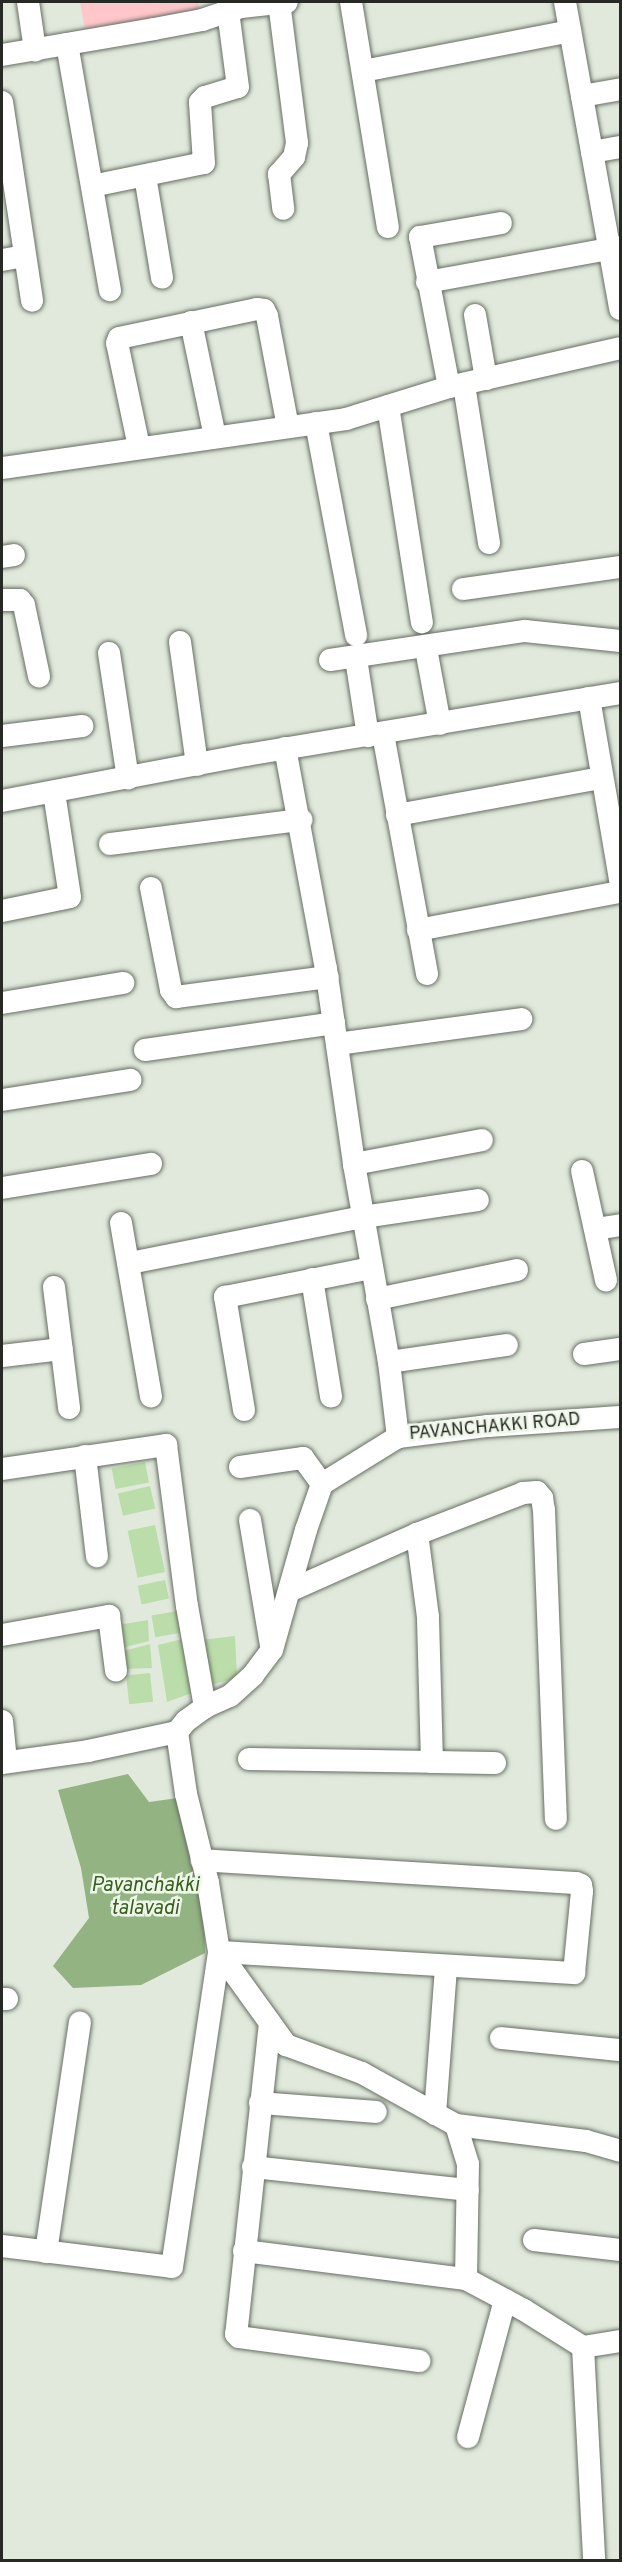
<!DOCTYPE html>
<html>
<head>
<meta charset="utf-8">
<style>
	body { margin:0 }
	#map { position:relative; width:622px; height:2562px; overflow:hidden; background:#e0e9dc; font-family:Overpass,sans-serif }
	div>[style] { position:absolute }
	[style*='--x'] { left:calc(var(--x)*1px); top:calc(var(--y)*1px); width:calc(var(--w)*1px); rotate:calc(var(--a)*1deg) }
	.green>* { inset:0; background:#ffc7ca }
	.water>* { inset:0; background:#93b482 }
	.building>* { inset:0; background:#bda; transform-origin:0 0 }
	.roads { filter:drop-shadow(0 0 2px #676e63) drop-shadow(0 0 2px #676e63) }
	.minor>* { height:22px; margin:-11px; padding:0 11px; transform-origin:11px; border-radius:11px; background:#fff }
	span { translate:-50% -50%; white-space:nowrap; text-align:center; line-height:1.15; -webkit-text-stroke:5px #edf6e9; paint-order:stroke }
	.street-label { font-size:18px; color:#262924 }
	.water-label { font-size:20px; color:#365f1c; font-style:italic }
	.frame { position:absolute; inset:0; border:3px solid #262924; pointer-events:none }
</style>
</head>
<body>
<div id="map">
	<div class="green">
		<div style="clip-path:polygon(80px 2px,198px 2px,202px 20px,87px 40px)"></div>
	</div>
	<div class="water">
		<div style="clip-path:polygon(128px 1774px,149px 1802px,178px 1798px,204px 1914px,205px 1953px,141px 1985px,73px 1988px,53px 1966px,89px 1918px,81px 1868px,58px 1790px)"></div>
	</div>
	<div class="building">
		<div style="left:145px;top:1462px;width:21px;height:34px;rotate:79deg"></div>
		<div style="left:150px;top:1486px;width:23px;height:33px;rotate:77deg"></div>
		<div style="left:155px;top:1525px;width:48px;height:28px;rotate:78deg"></div>
		<div style="left:165px;top:1580px;width:19px;height:28px;rotate:78deg"></div>
		<div style="left:183px;top:1610px;width:22px;height:32px;rotate:80deg"></div>
		<div style="clip-path:polygon(148px 1620px,149px 1641px,118px 1649px,112px 1626px)"></div>
		<div style="clip-path:polygon(235px 1636px,237px 1678px,206px 1686px,201px 1640px)"></div>
		<div style="clip-path:polygon(187px 1638px,195px 1692px,167px 1702px,158px 1645px)"></div>
		<div style="clip-path:polygon(150px 1644px,152px 1668px,122px 1669px,120px 1652px)"></div>
		<div style="left:150px;top:1673px;width:29px;height:24px;rotate:84deg"></div>
	</div>
	<div class="roads">
		<div class="minor">
			<div style="--x:28;--y:2;--w:49;--a:81.7"></div>
			<div style="--x:279;--y:2;--w:142;--a:82.7"></div>
			<div style="--x:297;--y:143;--w:14;--a:102"></div>
			<div style="--x:294;--y:157;--w:23;--a:131"></div>
			<div style="--x:279;--y:174;--w:35;--a:83"></div>
			<div style="--x:351;--y:2;--w:228;--a:80.7"></div>
			<div style="--x:565;--y:2;--w:312;--a:79.8"></div>
			<div style="--x:67;--y:44;--w:250;--a:80.1"></div>
			<div style="--x:2;--y:55;--w:154;--a:-9.7"></div>
			<div style="--x:154;--y:29;--w:49;--a:-10.6"></div>
			<div style="--x:202;--y:20;--w:41;--a:-18.4"></div>
			<div style="--x:241;--y:7;--w:46;--a:-6.2"></div>
			<div style="--x:363;--y:71;--w:211;--a:-10.9"></div>
			<div style="--x:582;--y:96;--w:39;--a:-10"></div>
			<div style="--x:2;--y:102;--w:201;--a:81.4"></div>
			<div style="--x:592;--y:152;--w:28;--a:-10"></div>
			<div style="--x:145;--y:176;--w:103;--a:80.5"></div>
			<div style="--x:92;--y:186;--w:114;--a:-11.6"></div>
			<div style="--x:204;--y:163;--w:61;--a:-93.8"></div>
			<div style="--x:200;--y:102;--w:7;--a:-45"></div>
			<div style="--x:205;--y:97;--w:34;--a:-17"></div>
			<div style="--x:238;--y:87;--w:77;--a:-97.5"></div>
			<div style="--x:2;--y:260;--w:23;--a:-10"></div>
			<div style="--x:427;--y:282;--w:196;--a:-10.3"></div>
			<div style="--x:475;--y:315;--w:65;--a:80.2"></div>
			<div style="--x:191;--y:322;--w:117;--a:78.2"></div>
			<div style="--x:464;--y:385;--w:160;--a:81"></div>
			<div style="--x:449;--y:387;--w:153;--a:-100.9"></div>
			<div style="--x:420;--y:237;--w:82;--a:-9.8"></div>
			<div style="--x:388;--y:406;--w:219;--a:81.1"></div>
			<div style="--x:316;--y:423;--w:216;--a:79.3"></div>
			<div style="--x:139;--y:447;--w:106;--a:-101.9"></div>
			<div style="--x:117;--y:343;--w:5;--a:-68"></div>
			<div style="--x:119;--y:338;--w:141;--a:-11.9"></div>
			<div style="--x:257;--y:309;--w:7;--a:8"></div>
			<div style="--x:264;--y:310;--w:7;--a:63"></div>
			<div style="--x:267;--y:316;--w:113;--a:79.3"></div>
			<div style="--x:2;--y:468;--w:347;--a:-8.1"></div>
			<div style="--x:346;--y:419;--w:108;--a:-17.3"></div>
			<div style="--x:449;--y:387;--w:175;--a:-12.8"></div>
			<div style="--x:2;--y:557;--w:12;--a:-9"></div>
			<div style="--x:463;--y:589;--w:159;--a:-8"></div>
			<div style="--x:2;--y:600;--w:18;--a:0"></div>
			<div style="--x:20;--y:600;--w:6;--a:51"></div>
			<div style="--x:24;--y:605;--w:73;--a:78.1"></div>
			<div style="--x:180;--y:642;--w:124;--a:82.1"></div>
			<div style="--x:109;--y:653;--w:127;--a:81.4"></div>
			<div style="--x:427;--y:654;--w:71;--a:79.5"></div>
			<div style="--x:330;--y:660;--w:197;--a:-8.5"></div>
			<div style="--x:525;--y:631;--w:96;--a:6"></div>
			<div style="--x:357;--y:665;--w:72;--a:81.2"></div>
			<div style="--x:589;--y:698;--w:185;--a:80.3"></div>
			<div style="--x:383;--y:734;--w:244;--a:79.6"></div>
			<div style="--x:2;--y:736;--w:81;--a:-7.1"></div>
			<div style="--x:285;--y:748;--w:225;--a:79.5"></div>
			<div style="--x:326;--y:969;--w:197;--a:81.8"></div>
			<div style="--x:354;--y:1164;--w:201;--a:80"></div>
			<div style="--x:389;--y:1362;--w:76;--a:83.2"></div>
			<div style="--x:2;--y:801;--w:248;--a:-10.7"></div>
			<div style="--x:246;--y:755;--w:379;--a:-9.4"></div>
			<div style="--x:397;--y:815;--w:207;--a:-10.3"></div>
			<div style="--x:110;--y:844;--w:193;--a:-7.2"></div>
			<div style="--x:151;--y:888;--w:104;--a:78.9"></div>
			<div style="--x:171;--y:990;--w:9;--a:54"></div>
			<div style="--x:176;--y:997;--w:153;--a:-7.5"></div>
			<div style="--x:2;--y:911;--w:69;--a:-11.6"></div>
			<div style="--x:70;--y:897;--w:106;--a:-98.7"></div>
			<div style="--x:418;--y:930;--w:206;--a:-10.7"></div>
			<div style="--x:2;--y:1003;--w:123;--a:-9.4"></div>
			<div style="--x:337;--y:1044;--w:186;--a:-7.7"></div>
			<div style="--x:145;--y:1050;--w:191;--a:-8.1"></div>
			<div style="--x:2;--y:1100;--w:130;--a:-8.9"></div>
			<div style="--x:354;--y:1164;--w:130;--a:-10.6"></div>
			<div style="--x:582;--y:1171;--w:112;--a:77.6"></div>
			<div style="--x:2;--y:1188;--w:151;--a:-9.2"></div>
			<div style="--x:121;--y:1223;--w:176;--a:80.2"></div>
			<div style="--x:596;--y:1229;--w:24;--a:-9"></div>
			<div style="--x:130;--y:1263;--w:237;--a:-11.2"></div>
			<div style="--x:363;--y:1217;--w:116;--a:-8.4"></div>
			<div style="--x:312;--y:1279;--w:119;--a:80.8"></div>
			<div style="--x:54;--y:1287;--w:122;--a:82.9"></div>
			<div style="--x:377;--y:1299;--w:143;--a:-11.7"></div>
			<div style="--x:584;--y:1354;--w:36;--a:-8"></div>
			<div style="--x:2;--y:1356;--w:60;--a:-6.7"></div>
			<div style="--x:389;--y:1362;--w:119;--a:-8.2"></div>
			<div style="--x:244;--y:1410;--w:115;--a:-99.5"></div>
			<div style="--x:225;--y:1297;--w:149;--a:-11.2"></div>
			<div style="--x:85;--y:1456;--w:101;--a:83.2"></div>
			<div style="--x:240;--y:1467;--w:64;--a:-8.1"></div>
			<div style="--x:303;--y:1458;--w:32;--a:54"></div>
			<div style="--x:2;--y:1469;--w:166;--a:-8.3"></div>
			<div style="--x:166;--y:1445;--w:162;--a:82.6"></div>
			<div style="--x:187;--y:1606;--w:103;--a:79.9"></div>
			<div style="--x:250;--y:1520;--w:127;--a:80.5"></div>
			<div style="--x:417;--y:1534;--w:114;--a:-21.1"></div>
			<div style="--x:523;--y:1493;--w:14;--a:-4"></div>
			<div style="--x:537;--y:1492;--w:8;--a:50"></div>
			<div style="--x:542;--y:1498;--w:12;--a:81"></div>
			<div style="--x:544;--y:1510;--w:309;--a:87.8"></div>
			<div style="--x:2;--y:1635;--w:109;--a:-10.1"></div>
			<div style="--x:109;--y:1616;--w:55;--a:82.7"></div>
			<div style="--x:2;--y:1721;--w:40;--a:84.3"></div>
			<div style="--x:177;--y:1732;--w:63;--a:81.7"></div>
			<div style="--x:186;--y:1794;--w:92;--a:76.1"></div>
			<div style="--x:208;--y:1883;--w:70;--a:80.9"></div>
			<div style="--x:219;--y:1952;--w:115;--a:54.2"></div>
			<div style="--x:286;--y:2045;--w:81;--a:20.2"></div>
			<div style="--x:362;--y:2073;--w:107;--a:29"></div>
			<div style="--x:456;--y:2125;--w:41;--a:72.9"></div>
			<div style="--x:468;--y:2164;--w:115;--a:91"></div>
			<div style="--x:466;--y:2279;--w:66;--a:28.1"></div>
			<div style="--x:524;--y:2310;--w:70;--a:32.1"></div>
			<div style="--x:583;--y:2347;--w:37;--a:-9"></div>
			<div style="--x:249;--y:1759;--w:183;--a:0.9"></div>
			<div style="--x:432;--y:1762;--w:145;--a:-91.6"></div>
			<div style="--x:428;--y:1617;--w:84;--a:-97.5"></div>
			<div style="--x:417;--y:1534;--w:138;--a:156"></div>
			<div style="--x:432;--y:1762;--w:63;--a:0.9"></div>
			<div style="--x:2;--y:1763;--w:87;--a:-7.9"></div>
			<div style="--x:88;--y:1751;--w:91;--a:-12.1"></div>
			<div style="--x:177;--y:1732;--w:14;--a:-51"></div>
			<div style="--x:186;--y:1721;--w:24;--a:-36"></div>
			<div style="--x:205;--y:1707;--w:27;--a:-24"></div>
			<div style="--x:230;--y:1696;--w:31;--a:-42"></div>
			<div style="--x:253;--y:1675;--w:31;--a:-53"></div>
			<div style="--x:272;--y:1650;--w:125;--a:-74.2"></div>
			<div style="--x:306;--y:1530;--w:49;--a:-70.8"></div>
			<div style="--x:322;--y:1484;--w:89;--a:-31.7"></div>
			<div style="--x:398;--y:1437;--w:91;--a:-7"></div>
			<div style="--x:488;--y:1426;--w:132;--a:-3.9"></div>
			<div style="--x:2;--y:1999;--w:5;--a:0"></div>
			<div style="--x:270;--y:2023;--w:313;--a:96.2"></div>
			<div style="--x:236;--y:2334;--w:4;--a:45"></div>
			<div style="--x:239;--y:2337;--w:182;--a:7.6"></div>
			<div style="--x:501;--y:2038;--w:120;--a:5.8"></div>
			<div style="--x:260;--y:2103;--w:116;--a:4.4"></div>
			<div style="--x:435;--y:2114;--w:148;--a:-85.7"></div>
			<div style="--x:456;--y:2125;--w:131;--a:7"></div>
			<div style="--x:586;--y:2141;--w:35;--a:16"></div>
			<div style="--x:253;--y:2167;--w:216;--a:6.1"></div>
			<div style="--x:534;--y:2240;--w:87;--a:6.6"></div>
			<div style="--x:2;--y:2246;--w:171;--a:7"></div>
			<div style="--x:172;--y:2267;--w:318;--a:-81.5"></div>
			<div style="--x:219;--y:1952;--w:356;--a:3.4"></div>
			<div style="--x:574;--y:1973;--w:82;--a:-84.4"></div>
			<div style="--x:582;--y:1891;--w:6;--a:-99"></div>
			<div style="--x:581;--y:1885;--w:5;--a:-158"></div>
			<div style="--x:576;--y:1883;--w:375;--a:-176.5"></div>
			<div style="--x:244;--y:2251;--w:224;--a:7.2"></div>
			<div style="--x:46;--y:2252;--w:232;--a:-81.6"></div>
			<div style="--x:583;--y:2347;--w:213;--a:87"></div>
			<div style="--x:468;--y:2437;--w:142;--a:-74.9"></div>
		</div>
	</div>
	<div class="street-label">
		<span style="left:495px;top:1428px;rotate:-5deg">PAVANCHAKKI ROAD</span>
	</div>
	<div class="water-label">
		<span style="left:145px;top:1898px">Pavanchakki<br>talavadi</span>
	</div>
	<div class="frame"></div>
</div>
</body>
</html>
